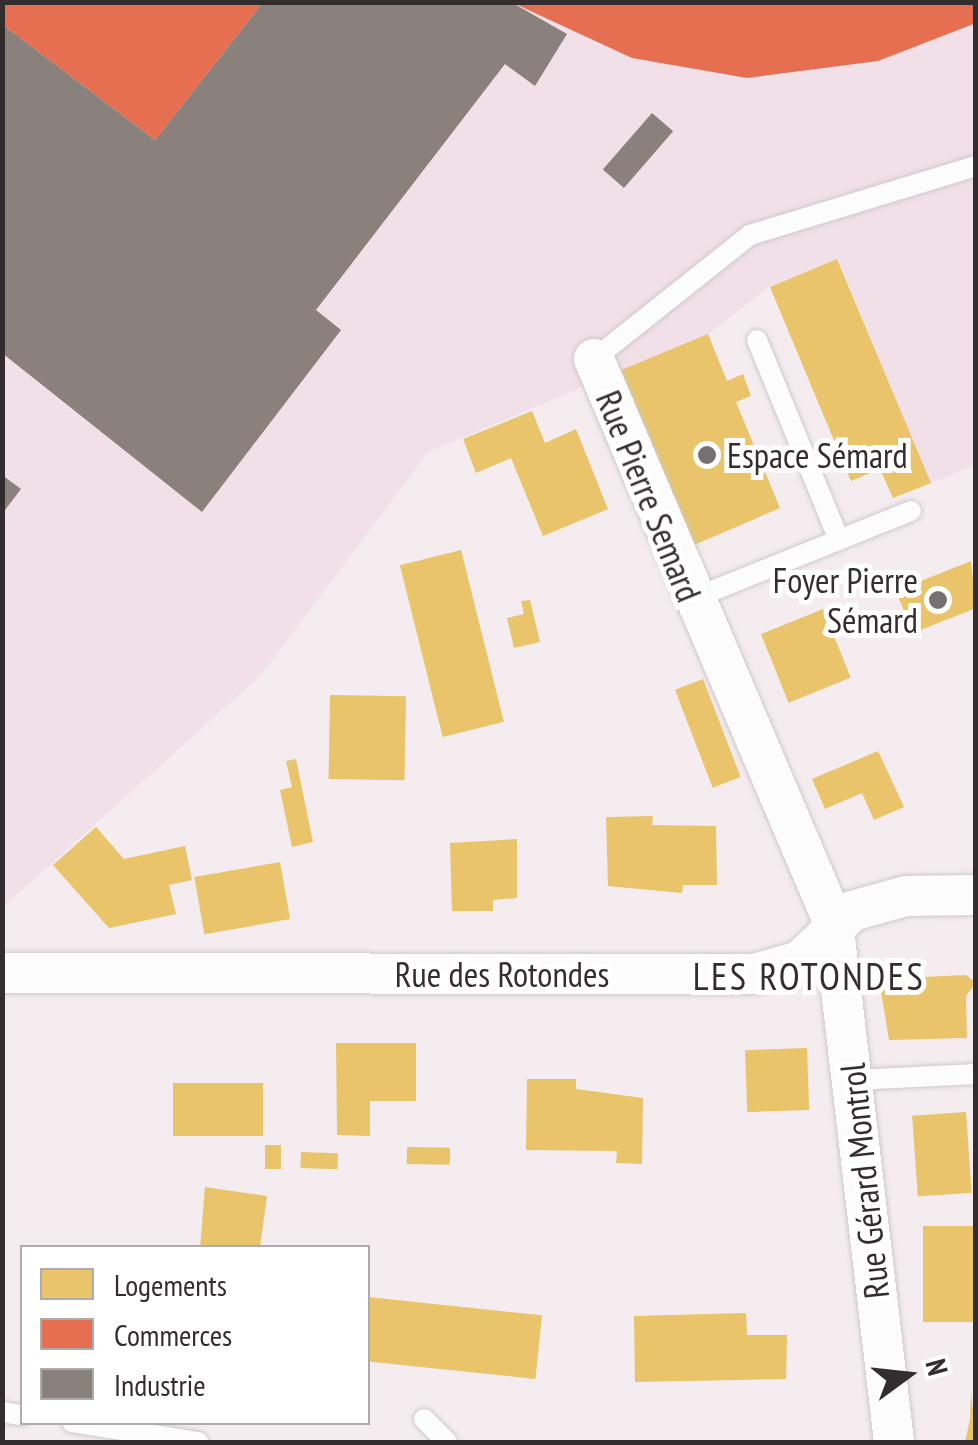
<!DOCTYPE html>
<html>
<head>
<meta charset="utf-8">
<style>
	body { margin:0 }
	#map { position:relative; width:978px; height:1445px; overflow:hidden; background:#f4ecef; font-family:"PT Sans Narrow",sans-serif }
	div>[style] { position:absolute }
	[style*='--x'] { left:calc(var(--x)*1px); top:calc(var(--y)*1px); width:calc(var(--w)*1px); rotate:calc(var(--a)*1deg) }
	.built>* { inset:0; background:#f1e0e7 }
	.homes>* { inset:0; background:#e9c46a; transform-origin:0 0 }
	.shops>* { inset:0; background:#e76f51 }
	.industry>* { inset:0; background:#8a817c; transform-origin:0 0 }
	.roads { filter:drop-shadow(0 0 2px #cfc9cb) drop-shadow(0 0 2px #cfc9cb) }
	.service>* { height:20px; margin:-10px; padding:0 10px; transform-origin:10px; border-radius:10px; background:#fdfcfd }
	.minor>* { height:40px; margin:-20px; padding:0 20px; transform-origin:20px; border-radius:20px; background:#fdfcfd }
	.dots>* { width:28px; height:28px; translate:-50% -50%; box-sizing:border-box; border:5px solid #fff; border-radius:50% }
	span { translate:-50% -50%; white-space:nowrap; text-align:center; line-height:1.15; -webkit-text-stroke:10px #fff; paint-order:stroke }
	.poi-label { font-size:35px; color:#332d2f }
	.left { translate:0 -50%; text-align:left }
	.right { translate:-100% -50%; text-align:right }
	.street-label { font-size:35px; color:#332d2f }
	.neighbourhood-label { font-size:38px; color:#332d2f; letter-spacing:2.5px }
	.frame { position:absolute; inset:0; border:5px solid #332d2f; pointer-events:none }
	.legend { position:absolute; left:20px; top:1245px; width:350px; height:180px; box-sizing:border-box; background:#fff; border:2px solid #adabac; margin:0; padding:12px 18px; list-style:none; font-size:30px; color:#332d2f }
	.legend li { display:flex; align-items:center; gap:20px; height:50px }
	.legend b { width:50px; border:2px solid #adabac }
	.north { position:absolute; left:858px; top:1325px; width:100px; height:100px; -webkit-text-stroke:8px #fff; paint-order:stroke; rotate:75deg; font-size:28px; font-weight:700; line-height:40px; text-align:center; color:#332d2f }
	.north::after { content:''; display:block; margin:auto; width:35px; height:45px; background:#332d2f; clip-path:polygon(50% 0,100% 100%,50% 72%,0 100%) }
</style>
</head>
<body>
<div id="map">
	<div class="built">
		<div style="clip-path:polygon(3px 3px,975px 3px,975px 465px,931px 483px,838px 259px,770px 286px,708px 334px,428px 452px,261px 675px,3px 907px)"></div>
	</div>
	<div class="homes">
		<div style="clip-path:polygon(837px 259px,931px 483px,893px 498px,880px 469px,851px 481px,770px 287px)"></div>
		<div style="clip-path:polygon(708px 334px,727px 381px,743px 374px,751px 396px,736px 402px,780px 508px,694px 545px,621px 370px)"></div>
		<div style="clip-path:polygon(532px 411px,545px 443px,576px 429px,608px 509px,543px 536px,511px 458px,476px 473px,463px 439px)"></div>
		<div style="left:461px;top:550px;width:177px;height:63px;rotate:76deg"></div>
		<div style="clip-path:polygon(971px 561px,976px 608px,913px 633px,896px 591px)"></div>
		<div style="clip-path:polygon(530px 600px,540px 642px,514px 648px,507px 618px,524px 614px,521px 601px)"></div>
		<div style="left:823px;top:609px;width:74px;height:67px;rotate:68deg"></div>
		<div style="left:703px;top:679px;width:105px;height:30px;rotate:69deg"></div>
		<div style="left:330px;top:695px;width:76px;height:84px;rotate:1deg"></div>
		<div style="clip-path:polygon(878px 751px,904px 807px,874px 820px,862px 793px,825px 809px,812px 779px)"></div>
		<div style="clip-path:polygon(296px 759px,313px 842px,292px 847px,280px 790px,292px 787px,286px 761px)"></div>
		<div style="clip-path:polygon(653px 816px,652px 825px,716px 826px,717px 885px,683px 885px,682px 893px,608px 886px,606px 817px)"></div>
		<div style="clip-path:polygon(96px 827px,124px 859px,185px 846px,192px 880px,169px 885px,176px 914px,109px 928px,53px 865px)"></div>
		<div style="clip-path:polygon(517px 839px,517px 898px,493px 900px,493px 911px,452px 911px,450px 843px)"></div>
		<div style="left:280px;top:862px;width:58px;height:87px;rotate:80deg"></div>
		<div style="clip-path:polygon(966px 975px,976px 983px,966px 996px,967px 1038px,889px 1040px,879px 979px)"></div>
		<div style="clip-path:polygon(336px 1043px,416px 1043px,416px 1101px,370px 1101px,370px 1136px,337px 1135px)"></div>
		<div style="left:807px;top:1048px;width:62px;height:62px;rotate:88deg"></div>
		<div style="clip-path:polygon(527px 1079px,576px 1079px,576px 1089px,643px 1098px,642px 1164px,616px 1163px,617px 1151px,526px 1150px)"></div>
		<div style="left:263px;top:1083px;width:53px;height:90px;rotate:90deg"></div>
		<div style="left:966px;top:1112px;width:81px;height:54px;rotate:86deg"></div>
		<div style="left:265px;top:1145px;width:16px;height:24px"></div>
		<div style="left:407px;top:1147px;width:43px;height:17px;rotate:1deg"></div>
		<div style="left:301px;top:1152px;width:37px;height:16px;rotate:2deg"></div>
		<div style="clip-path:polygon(205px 1187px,267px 1196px,260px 1247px,200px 1248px)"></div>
		<div style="left:976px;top:1226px;width:96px;height:53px;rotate:90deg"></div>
		<div style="left:368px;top:1297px;width:175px;height:64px;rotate:6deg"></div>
		<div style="clip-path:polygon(746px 1313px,747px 1335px,787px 1335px,786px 1379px,635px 1382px,634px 1316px)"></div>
		<div style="clip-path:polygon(971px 1392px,976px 1442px,965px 1442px,970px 1419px)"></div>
	</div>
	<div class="shops">
		<div style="clip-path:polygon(2px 2px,263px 2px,155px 140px,2px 24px)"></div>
		<div style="clip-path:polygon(511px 2px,976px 2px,976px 23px,878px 61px,747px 78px,632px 58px)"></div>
	</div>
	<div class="industry">
		<div style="clip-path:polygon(263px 2px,511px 2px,567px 34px,535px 86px,505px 64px,316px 310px,341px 330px,202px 512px,2px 353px,2px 24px,155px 140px)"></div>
		<div style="left:652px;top:113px;width:28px;height:75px;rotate:41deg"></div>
		<div style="clip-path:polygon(2px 475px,21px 489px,2px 514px)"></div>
	</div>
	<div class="roads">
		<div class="service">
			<div style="--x:757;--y:340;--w:216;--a:67.7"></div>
			<div style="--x:594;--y:359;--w:199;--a:-38.5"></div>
			<div style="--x:750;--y:235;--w:236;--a:-17"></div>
			<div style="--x:692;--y:599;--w:236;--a:-21.9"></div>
			<div style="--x:854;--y:1080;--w:122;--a:-2.8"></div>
			<div style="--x:2;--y:1412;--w:20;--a:9"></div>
			<div style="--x:424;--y:1419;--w:33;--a:45"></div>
			<div style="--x:72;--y:1422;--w:128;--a:9"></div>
		</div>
		<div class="minor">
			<div style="--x:594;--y:359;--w:611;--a:66.96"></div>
			<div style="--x:833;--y:921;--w:525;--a:83.32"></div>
			<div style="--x:2;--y:973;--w:752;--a:0.08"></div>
			<div style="--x:754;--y:974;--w:48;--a:-15.8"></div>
			<div style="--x:800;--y:961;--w:72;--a:-43.9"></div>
			<div style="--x:852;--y:911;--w:56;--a:-15.5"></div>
			<div style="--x:906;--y:896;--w:70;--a:-0.8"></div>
		</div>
	</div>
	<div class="dots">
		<div style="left:707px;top:455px;background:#777072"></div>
		<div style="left:938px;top:600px;background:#777072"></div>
	</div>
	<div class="poi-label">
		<span class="left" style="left:727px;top:455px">Espace Sémard</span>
		<span class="right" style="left:918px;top:600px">Foyer Pierre<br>Sémard</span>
	</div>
	<div class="street-label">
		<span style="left:649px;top:496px;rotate:68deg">Rue Pierre Semard</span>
		<span style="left:502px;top:974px">Rue des Rotondes</span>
		<span style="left:864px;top:1181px;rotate:-96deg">Rue Gérard Montrol</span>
	</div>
	<div class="neighbourhood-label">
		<span style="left:809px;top:976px">LES ROTONDES</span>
	</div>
	<div class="frame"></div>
	<ul class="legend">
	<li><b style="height:28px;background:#e9c46a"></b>Logements</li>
	<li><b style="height:28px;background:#e76f51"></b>Commerces</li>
	<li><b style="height:28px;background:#8a817c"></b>Industrie</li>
	</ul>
	<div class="north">N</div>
</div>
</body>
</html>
